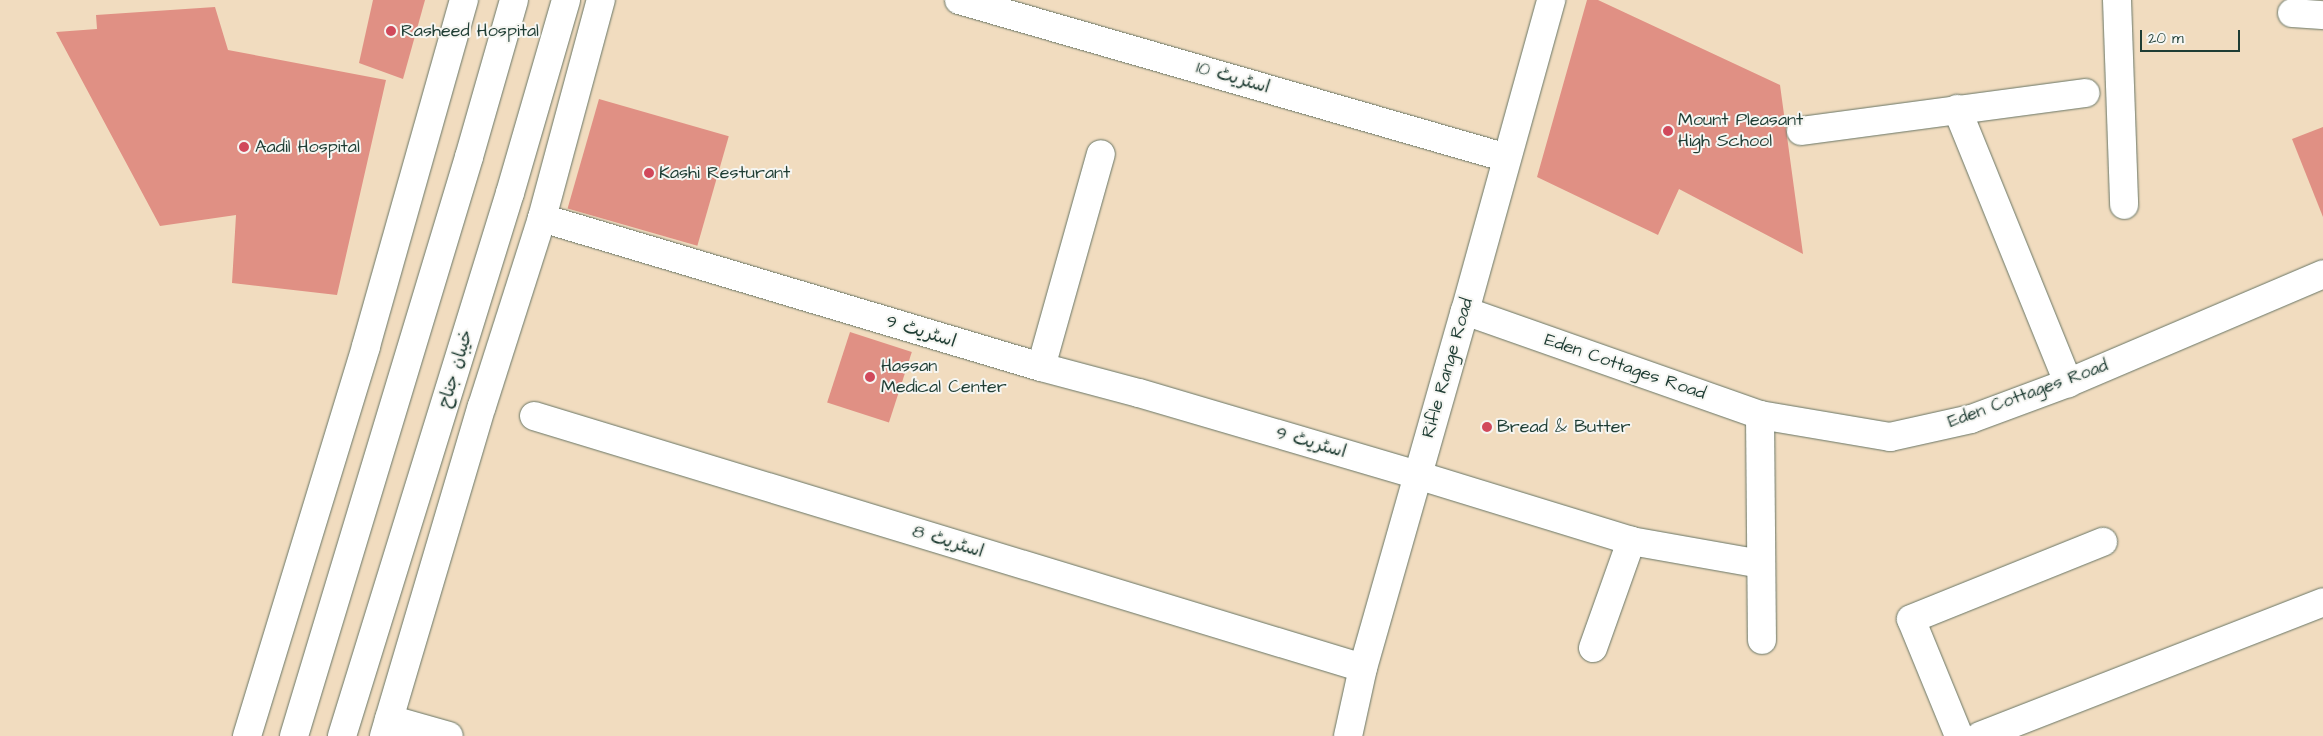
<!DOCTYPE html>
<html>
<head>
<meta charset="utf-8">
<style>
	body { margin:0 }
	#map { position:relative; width:2323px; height:736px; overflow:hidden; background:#f1dcbf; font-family:"Architects Daughter","Playpen Sans Arabic",sans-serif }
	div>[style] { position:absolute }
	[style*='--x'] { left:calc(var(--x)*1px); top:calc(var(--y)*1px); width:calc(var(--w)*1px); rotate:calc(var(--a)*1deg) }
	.building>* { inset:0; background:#e09084; transform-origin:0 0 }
	.roads { filter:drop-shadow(0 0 1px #687565) drop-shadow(0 0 1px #687565) }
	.street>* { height:28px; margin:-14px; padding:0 14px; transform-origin:14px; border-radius:14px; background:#fff }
	.secondary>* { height:28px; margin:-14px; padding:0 14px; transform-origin:14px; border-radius:14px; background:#fff }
	.dots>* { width:14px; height:14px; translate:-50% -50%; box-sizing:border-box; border:2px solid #f6f6f2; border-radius:50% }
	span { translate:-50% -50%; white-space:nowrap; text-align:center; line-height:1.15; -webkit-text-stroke:4px #f6f6f2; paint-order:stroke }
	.poi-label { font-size:18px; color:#1f3d34 }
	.left { translate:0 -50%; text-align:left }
	.street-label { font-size:18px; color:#1f3d34 }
	.scale { position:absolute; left:2140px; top:30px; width:100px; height:22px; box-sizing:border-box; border:2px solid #1f3d34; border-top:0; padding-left:6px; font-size:15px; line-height:18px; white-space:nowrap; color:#1f3d34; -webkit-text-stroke:4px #f6f6f2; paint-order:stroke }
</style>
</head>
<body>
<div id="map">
	<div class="building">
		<div style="clip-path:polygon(373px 0,425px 0,403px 79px,359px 63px)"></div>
		<div style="clip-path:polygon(1587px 0,1598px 0,1780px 85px,1803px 254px,1679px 189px,1658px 235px,1537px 177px)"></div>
		<div style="clip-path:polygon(215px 7px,228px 50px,386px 80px,337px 295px,232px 283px,236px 215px,160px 226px,56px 32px,97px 29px,96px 15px)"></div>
		<div style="left:599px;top:99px;width:135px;height:114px;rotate:16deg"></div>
		<div style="clip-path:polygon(2323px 127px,2323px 217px,2292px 139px)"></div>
		<div style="left:850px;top:332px;width:65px;height:74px;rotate:18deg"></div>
	</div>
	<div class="roads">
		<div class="street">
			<div style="--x:959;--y:0;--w:570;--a:16.08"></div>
			<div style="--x:2117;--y:0;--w:205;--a:88"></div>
			<div style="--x:2292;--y:13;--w:31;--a:4"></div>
			<div style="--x:1957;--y:109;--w:296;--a:67.9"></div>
			<div style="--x:1801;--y:131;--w:287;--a:-7.6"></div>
			<div style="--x:542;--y:218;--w:521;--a:16.63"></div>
			<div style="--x:1041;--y:367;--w:101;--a:14.9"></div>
			<div style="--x:1139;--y:393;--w:290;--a:16.4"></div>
			<div style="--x:1417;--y:475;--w:224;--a:17.1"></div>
			<div style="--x:1631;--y:541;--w:132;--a:10"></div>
			<div style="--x:1465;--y:311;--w:313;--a:19.4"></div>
			<div style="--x:1760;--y:415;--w:132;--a:9.6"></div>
			<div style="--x:1890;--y:437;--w:83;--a:-12.5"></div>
			<div style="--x:1971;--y:419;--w:103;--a:-20.4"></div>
			<div style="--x:2068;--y:383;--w:277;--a:-23.1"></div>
			<div style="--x:1041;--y:367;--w:221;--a:-74.3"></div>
			<div style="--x:1760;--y:415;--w:225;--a:89.5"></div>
			<div style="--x:534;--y:416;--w:866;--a:16.91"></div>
			<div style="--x:1593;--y:648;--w:114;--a:-70.4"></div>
			<div style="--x:389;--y:719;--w:62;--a:15.8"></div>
			<div style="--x:247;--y:736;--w:408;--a:-73"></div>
			<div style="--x:366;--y:346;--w:360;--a:-74.2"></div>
			<div style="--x:384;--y:736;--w:344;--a:-73.5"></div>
			<div style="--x:482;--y:406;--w:197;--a:-72.3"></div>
			<div style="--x:542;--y:218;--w:226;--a:-74.9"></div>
			<div style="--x:1959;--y:736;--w:126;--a:-112.3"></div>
			<div style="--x:1911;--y:619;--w:207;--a:-21.9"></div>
			<div style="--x:1980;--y:736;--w:368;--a:-21.3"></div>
		</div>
		<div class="secondary">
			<div style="--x:294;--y:736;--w:605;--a:-73.18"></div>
			<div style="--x:469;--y:157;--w:163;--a:-74"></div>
			<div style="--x:342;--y:736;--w:568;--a:-72.81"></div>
			<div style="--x:510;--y:193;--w:201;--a:-73.8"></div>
			<div style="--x:1348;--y:736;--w:70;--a:-77.6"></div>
			<div style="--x:1363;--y:668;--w:371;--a:-74.1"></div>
			<div style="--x:1465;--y:311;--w:323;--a:-74.5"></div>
		</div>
	</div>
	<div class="dots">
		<div style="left:391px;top:31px;background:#d1495b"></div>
		<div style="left:1668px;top:131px;background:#d1495b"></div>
		<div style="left:244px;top:147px;background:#d1495b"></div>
		<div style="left:649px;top:173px;background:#d1495b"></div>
		<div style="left:870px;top:377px;background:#d1495b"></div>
		<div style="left:1487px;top:427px;background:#d1495b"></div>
	</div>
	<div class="poi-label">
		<span class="left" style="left:401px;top:31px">Rasheed Hospital</span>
		<span class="left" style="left:1678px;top:131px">Mount Pleasant<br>High School</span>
		<span class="left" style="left:255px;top:147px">Aadil Hospital</span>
		<span class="left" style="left:659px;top:173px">Kashi Resturant</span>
		<span class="left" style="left:881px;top:377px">Hassan<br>Medical Center</span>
		<span class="left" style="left:1497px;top:427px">Bread &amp; Butter</span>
	</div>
	<div class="street-label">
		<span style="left:1233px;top:78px;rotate:16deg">اسٹریٹ 10</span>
		<span style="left:921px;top:332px;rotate:17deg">اسٹریٹ 9</span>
		<span style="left:1625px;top:367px;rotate:19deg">Eden Cottages Road</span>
		<span style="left:1448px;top:368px;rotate:-74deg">Rifle Range Road</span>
		<span style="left:456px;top:369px;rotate:-73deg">خیبان جناح</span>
		<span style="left:2028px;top:394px;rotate:-20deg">Eden Cottages Road</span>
		<span style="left:1311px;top:443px;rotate:16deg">اسٹریٹ 9</span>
		<span style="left:948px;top:542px;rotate:17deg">اسٹریٹ 8</span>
	</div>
	<div class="scale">20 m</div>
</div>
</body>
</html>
